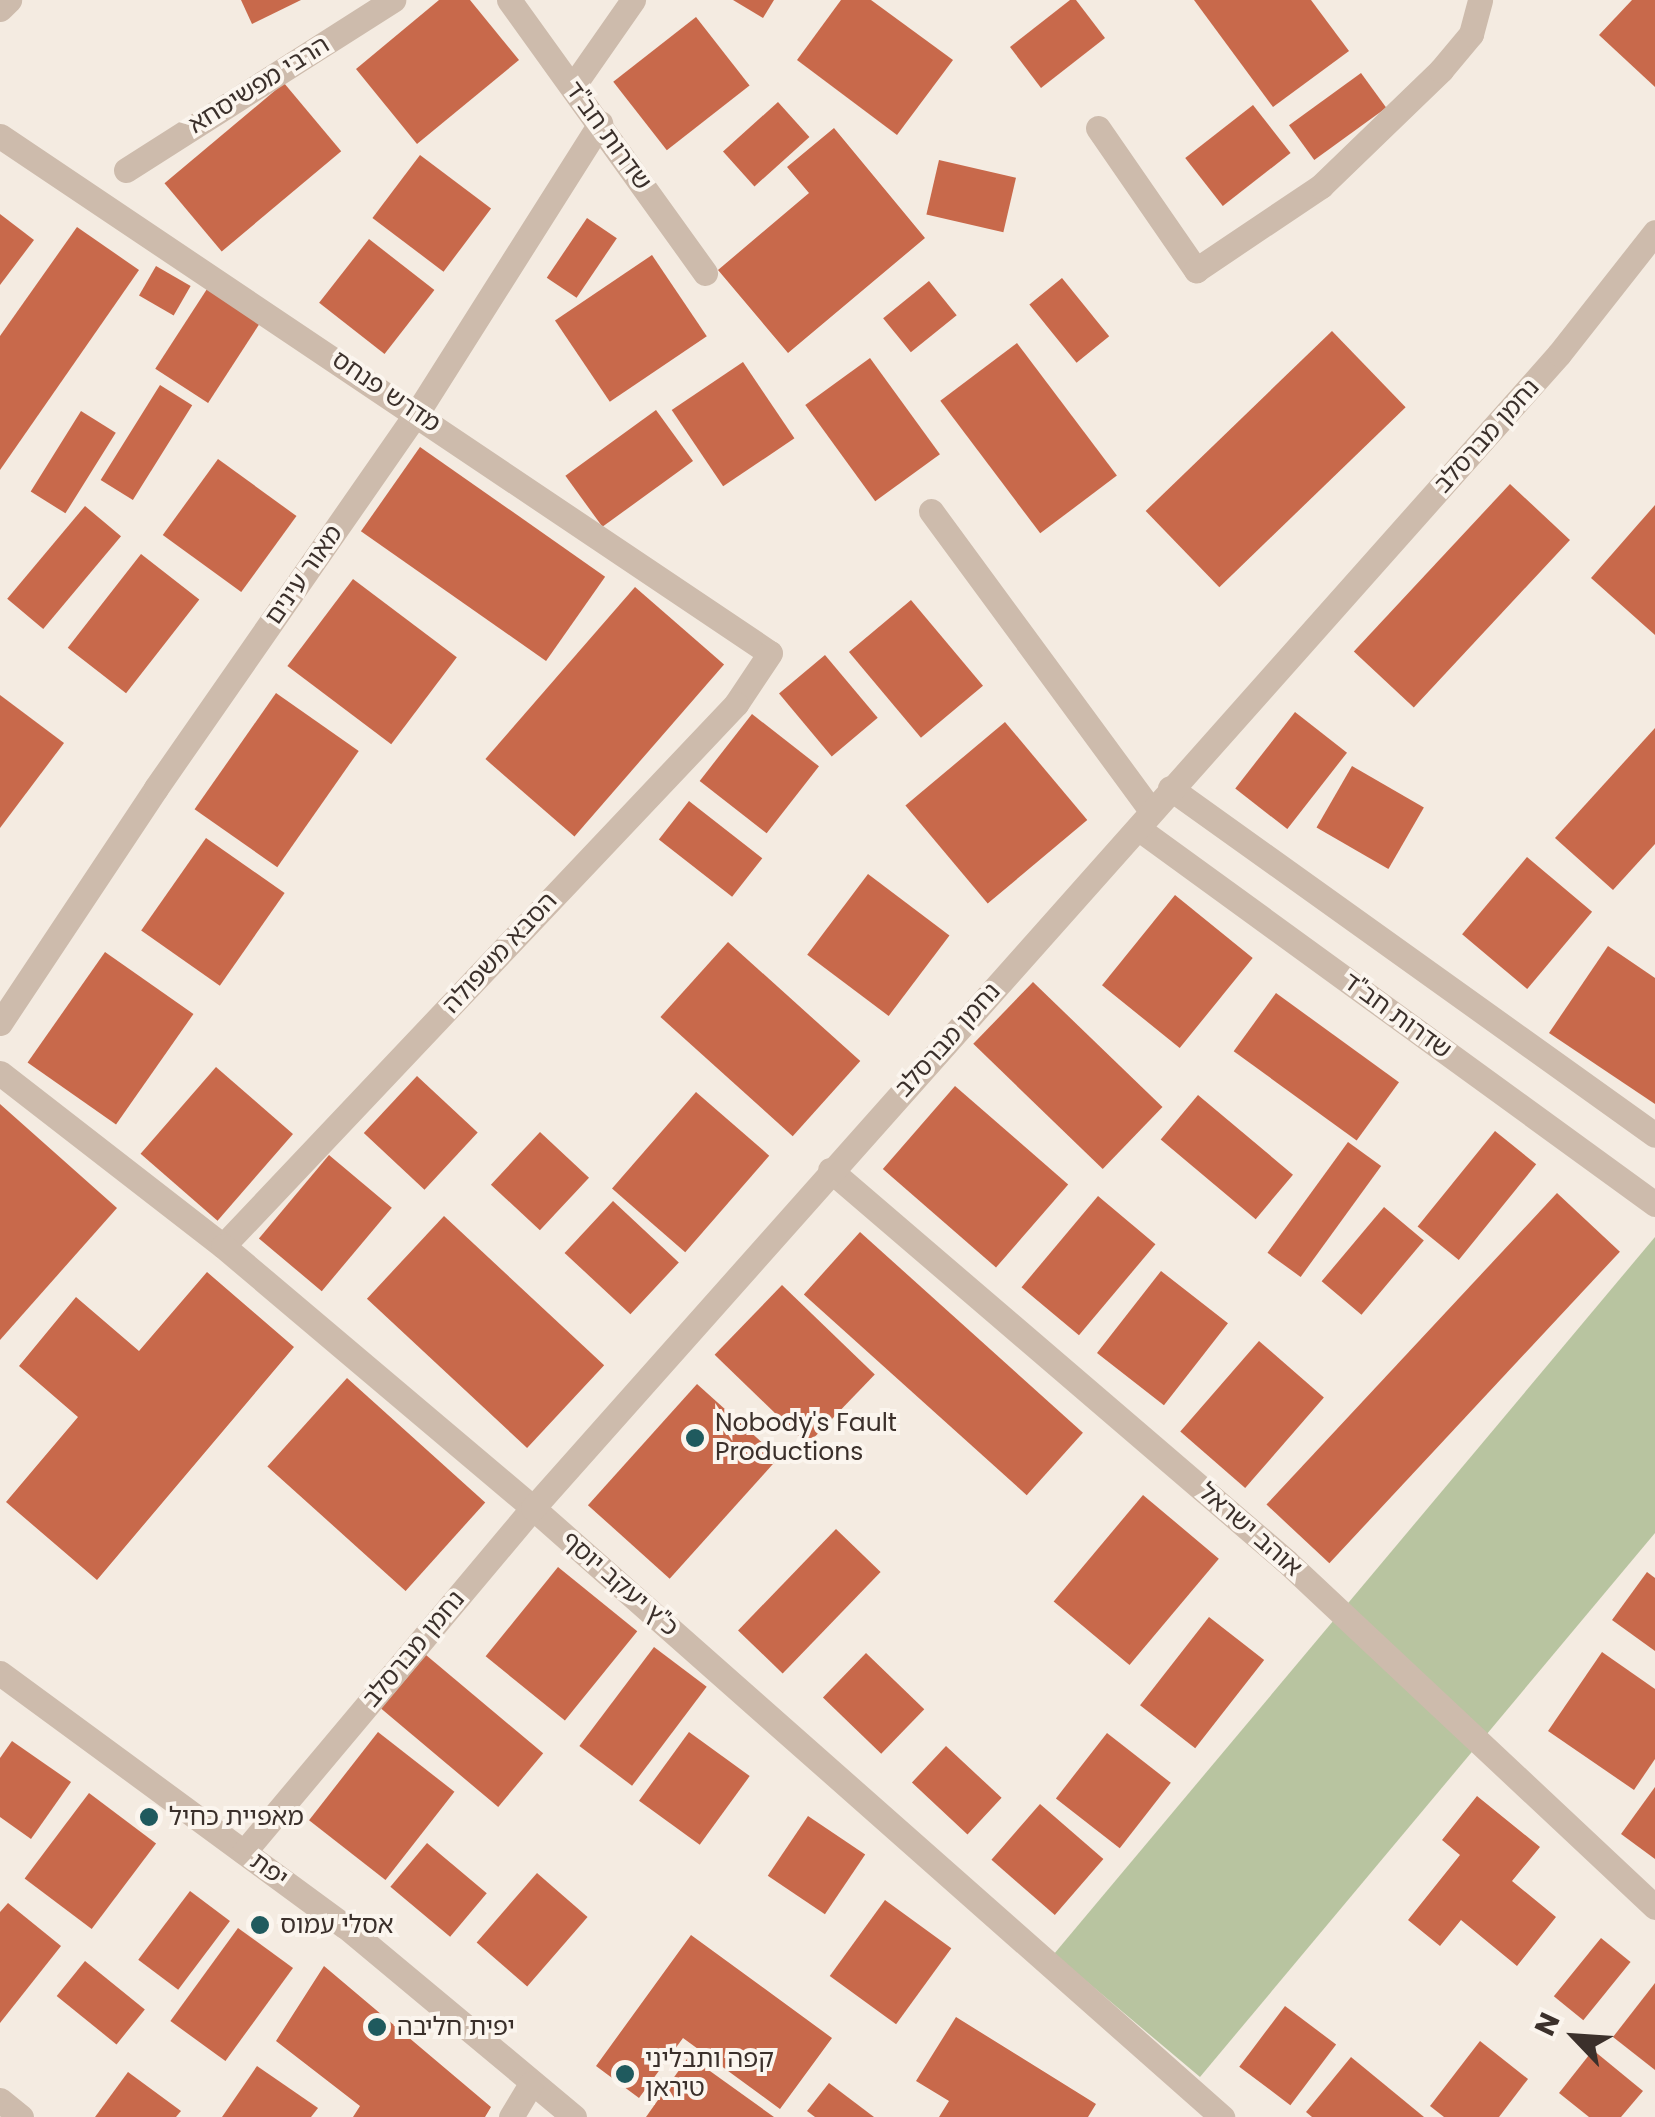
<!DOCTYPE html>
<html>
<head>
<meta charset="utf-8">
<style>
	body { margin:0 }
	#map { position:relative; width:1655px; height:2117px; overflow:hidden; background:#f4ebe1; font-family:Poppins,"Noto Sans Hebrew",sans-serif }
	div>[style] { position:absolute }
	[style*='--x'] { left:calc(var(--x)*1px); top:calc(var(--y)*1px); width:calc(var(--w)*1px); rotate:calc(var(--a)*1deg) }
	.green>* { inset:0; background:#b8c4a0 }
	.building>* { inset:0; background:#c8694b; transform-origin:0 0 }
	.minor>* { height:25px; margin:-12.5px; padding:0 12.5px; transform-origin:12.5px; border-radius:12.5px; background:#cdbbac }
	.dots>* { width:28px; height:28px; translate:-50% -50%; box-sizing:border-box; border:5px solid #fbf5ee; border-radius:50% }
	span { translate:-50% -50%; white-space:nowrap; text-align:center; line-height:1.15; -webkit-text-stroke:8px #fbf5ee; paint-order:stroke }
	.street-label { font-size:25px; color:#3b302b }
	.poi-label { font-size:25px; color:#3b302b }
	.left { translate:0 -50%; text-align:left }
	.north { position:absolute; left:1525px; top:1987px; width:100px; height:100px; -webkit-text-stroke:8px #fbf5ee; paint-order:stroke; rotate:295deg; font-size:28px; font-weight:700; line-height:40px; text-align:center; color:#3b302b }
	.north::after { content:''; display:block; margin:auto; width:35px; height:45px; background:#3b302b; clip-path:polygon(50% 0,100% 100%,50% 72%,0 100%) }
</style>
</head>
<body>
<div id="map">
	<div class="green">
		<div style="clip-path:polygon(1655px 1237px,1655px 1533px,1200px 2077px,1054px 1954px)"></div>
	</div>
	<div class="building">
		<div style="clip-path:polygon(241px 0,301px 0,252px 24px)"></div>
		<div style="clip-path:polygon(439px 0,470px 0,519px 60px,417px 144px,356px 69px)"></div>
		<div style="clip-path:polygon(733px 0,774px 0,763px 18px)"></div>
		<div style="clip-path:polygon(841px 0,871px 0,953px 60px,897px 135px,797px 60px)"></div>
		<div style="clip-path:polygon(1070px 0,1076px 0,1105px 38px,1041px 88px,1010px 47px)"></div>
		<div style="clip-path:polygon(1194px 0,1311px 0,1349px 51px,1273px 107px)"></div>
		<div style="clip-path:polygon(1632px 0,1655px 0,1655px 87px,1599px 35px)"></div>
		<div style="left:696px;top:17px;width:87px;height:105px;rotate:52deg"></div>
		<div style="left:1361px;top:73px;width:43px;height:89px;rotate:54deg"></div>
		<div style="left:284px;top:83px;width:89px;height:156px;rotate:50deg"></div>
		<div style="left:778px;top:102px;width:47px;height:74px;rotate:48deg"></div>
		<div style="left:1253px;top:105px;width:61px;height:86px;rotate:52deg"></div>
		<div style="clip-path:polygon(834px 128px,925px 238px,788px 353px,718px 270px,809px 193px,787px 167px)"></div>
		<div style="left:420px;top:155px;width:89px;height:79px;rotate:37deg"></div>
		<div style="left:939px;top:160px;width:79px;height:56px;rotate:13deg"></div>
		<div style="clip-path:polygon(0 214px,34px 240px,0 285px)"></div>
		<div style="left:587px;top:218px;width:36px;height:72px;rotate:34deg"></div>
		<div style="clip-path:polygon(77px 227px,139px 270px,0 470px,0 336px)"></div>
		<div style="left:369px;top:239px;width:83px;height:81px;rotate:38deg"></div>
		<div style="left:652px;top:255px;width:98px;height:117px;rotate:56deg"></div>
		<div style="left:156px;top:266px;width:40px;height:34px;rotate:30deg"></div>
		<div style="left:1062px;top:278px;width:75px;height:42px;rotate:51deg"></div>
		<div style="left:929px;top:281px;width:44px;height:59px;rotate:51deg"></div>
		<div style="left:207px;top:289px;width:63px;height:95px;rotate:33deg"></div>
		<div style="left:1332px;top:331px;width:106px;height:259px;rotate:46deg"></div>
		<div style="left:1017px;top:343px;width:166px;height:96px;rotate:53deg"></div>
		<div style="left:870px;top:358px;width:119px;height:80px;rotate:54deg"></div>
		<div style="left:743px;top:362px;width:92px;height:86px;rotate:56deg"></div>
		<div style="left:160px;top:385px;width:38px;height:112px;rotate:32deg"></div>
		<div style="left:656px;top:410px;width:63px;height:112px;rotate:54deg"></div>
		<div style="left:81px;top:411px;width:41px;height:95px;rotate:32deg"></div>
		<div style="left:420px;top:447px;width:226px;height:103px;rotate:35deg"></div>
		<div style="left:218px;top:459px;width:97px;height:94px;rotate:36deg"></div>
		<div style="left:1510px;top:484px;width:82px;height:229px;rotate:43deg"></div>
		<div style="clip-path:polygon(1655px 505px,1655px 635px,1591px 578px)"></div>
		<div style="left:85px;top:506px;width:47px;height:121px;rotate:40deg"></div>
		<div style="left:141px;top:554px;width:74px;height:119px;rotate:38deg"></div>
		<div style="left:353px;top:579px;width:130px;height:109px;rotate:37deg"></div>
		<div style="left:635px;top:587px;width:118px;height:228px;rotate:41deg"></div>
		<div style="left:911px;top:600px;width:112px;height:81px;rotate:50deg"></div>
		<div style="left:825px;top:655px;width:82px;height:60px;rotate:50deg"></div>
		<div style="left:276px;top:693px;width:101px;height:142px;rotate:35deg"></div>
		<div style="clip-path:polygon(0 695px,64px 743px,0 828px)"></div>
		<div style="left:1295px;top:712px;width:66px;height:97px;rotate:38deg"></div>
		<div style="left:752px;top:714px;width:85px;height:85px;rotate:38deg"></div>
		<div style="left:1005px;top:722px;width:128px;height:130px;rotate:50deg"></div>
		<div style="clip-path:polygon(1655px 728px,1655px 844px,1613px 890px,1555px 838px)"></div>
		<div style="left:1352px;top:766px;width:83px;height:71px;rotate:30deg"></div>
		<div style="left:689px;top:801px;width:93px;height:49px;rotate:38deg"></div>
		<div style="left:206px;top:838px;width:96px;height:113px;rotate:35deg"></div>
		<div style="left:1527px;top:857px;width:85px;height:101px;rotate:40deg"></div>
		<div style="left:868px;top:874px;width:102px;height:101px;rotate:37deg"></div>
		<div style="left:1175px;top:895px;width:100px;height:116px;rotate:39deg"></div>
		<div style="left:728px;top:942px;width:178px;height:101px;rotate:42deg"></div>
		<div style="clip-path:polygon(1608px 946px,1655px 978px,1655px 1104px,1549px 1033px)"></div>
		<div style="left:105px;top:952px;width:108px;height:135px;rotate:35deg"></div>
		<div style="left:1033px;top:982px;width:180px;height:86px;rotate:44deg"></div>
		<div style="left:1276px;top:993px;width:152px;height:72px;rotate:36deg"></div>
		<div style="left:216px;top:1067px;width:102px;height:115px;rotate:41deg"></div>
		<div style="left:417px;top:1076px;width:83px;height:78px;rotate:43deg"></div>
		<div style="left:955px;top:1086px;width:150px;height:110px;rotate:41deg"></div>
		<div style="left:696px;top:1092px;width:97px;height:128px;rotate:41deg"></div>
		<div style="left:1198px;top:1095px;width:124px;height:58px;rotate:40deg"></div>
		<div style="clip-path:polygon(0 1104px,117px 1208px,0 1340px)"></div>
		<div style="left:1495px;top:1131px;width:53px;height:123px;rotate:39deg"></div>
		<div style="left:540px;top:1132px;width:67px;height:72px;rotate:43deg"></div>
		<div style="left:1348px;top:1142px;width:41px;height:137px;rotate:36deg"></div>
		<div style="left:329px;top:1155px;width:82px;height:109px;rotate:40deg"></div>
		<div style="left:1557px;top:1193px;width:86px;height:426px;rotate:43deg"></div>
		<div style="left:1098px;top:1196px;width:75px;height:119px;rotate:40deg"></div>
		<div style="left:613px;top:1201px;width:90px;height:71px;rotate:43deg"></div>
		<div style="left:1384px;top:1207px;width:52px;height:97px;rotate:40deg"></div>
		<div style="left:444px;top:1216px;width:219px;height:113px;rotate:43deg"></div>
		<div style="left:860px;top:1232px;width:300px;height:84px;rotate:42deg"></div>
		<div style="left:1161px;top:1271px;width:85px;height:104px;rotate:38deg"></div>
		<div style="clip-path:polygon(207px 1272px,294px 1347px,97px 1580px,6px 1502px,78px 1417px,19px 1366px,76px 1297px,139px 1351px)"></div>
		<div style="left:782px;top:1285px;width:129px;height:97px;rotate:44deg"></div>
		<div style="left:1259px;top:1341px;width:86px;height:120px;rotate:41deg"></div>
		<div style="left:347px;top:1378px;width:186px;height:119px;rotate:42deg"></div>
		<div style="left:697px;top:1384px;width:110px;height:163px;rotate:42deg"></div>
		<div style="left:1143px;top:1495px;width:99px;height:139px;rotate:40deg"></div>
		<div style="left:836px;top:1529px;width:62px;height:141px;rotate:44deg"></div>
		<div style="left:558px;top:1567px;width:102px;height:115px;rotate:39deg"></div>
		<div style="clip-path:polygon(1647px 1572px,1655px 1578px,1655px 1651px,1612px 1620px)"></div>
		<div style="left:1209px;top:1617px;width:70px;height:112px;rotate:38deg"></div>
		<div style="left:654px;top:1647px;width:66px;height:124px;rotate:37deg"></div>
		<div style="clip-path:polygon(1602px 1652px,1655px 1689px,1655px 1759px,1634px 1790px,1548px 1731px)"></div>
		<div style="left:866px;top:1653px;width:81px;height:62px;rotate:44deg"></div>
		<div style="left:426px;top:1655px;width:153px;height:70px;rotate:40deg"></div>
		<div style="left:378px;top:1732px;width:97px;height:112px;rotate:38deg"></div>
		<div style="left:689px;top:1732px;width:75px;height:85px;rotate:36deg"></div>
		<div style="left:1107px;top:1733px;width:81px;height:83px;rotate:38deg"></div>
		<div style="clip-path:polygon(12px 1741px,71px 1782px,31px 1839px,0 1817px,0 1758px)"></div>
		<div style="left:946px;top:1746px;width:76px;height:50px;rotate:43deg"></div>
		<div style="clip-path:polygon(1655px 1787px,1655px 1859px,1621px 1834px)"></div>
		<div style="left:89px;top:1793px;width:84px;height:107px;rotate:37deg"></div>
		<div style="clip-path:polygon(1477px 1796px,1540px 1847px,1512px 1881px,1556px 1917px,1517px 1966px,1461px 1920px,1440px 1946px,1408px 1920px,1460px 1855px,1442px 1840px)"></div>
		<div style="left:1040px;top:1804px;width:84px;height:74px;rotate:41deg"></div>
		<div style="left:808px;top:1816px;width:69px;height:72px;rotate:34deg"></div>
		<div style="left:427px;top:1843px;width:78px;height:57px;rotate:40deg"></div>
		<div style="left:537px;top:1873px;width:67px;height:92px;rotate:41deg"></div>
		<div style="left:190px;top:1891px;width:50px;height:86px;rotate:37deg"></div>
		<div style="left:885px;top:1900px;width:82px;height:94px;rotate:36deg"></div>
		<div style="clip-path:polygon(8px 1903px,61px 1946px,0 2023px,0 1912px)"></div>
		<div style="left:238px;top:1928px;width:68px;height:115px;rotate:36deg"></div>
		<div style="clip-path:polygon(691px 1935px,832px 2038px,780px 2109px,683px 2038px,639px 2098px,596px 2066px)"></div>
		<div style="left:1601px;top:1938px;width:38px;height:75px;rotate:39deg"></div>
		<div style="left:85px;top:1961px;width:77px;height:45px;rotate:39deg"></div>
		<div style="clip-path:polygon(324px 1966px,491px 2107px,485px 2117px,353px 2117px,360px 2106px,276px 2041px)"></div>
		<div style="clip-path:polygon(1655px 1983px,1655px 2070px,1613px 2037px)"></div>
		<div style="left:1285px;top:2006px;width:64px;height:76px;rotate:37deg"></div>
		<div style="clip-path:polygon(956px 2017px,1096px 2104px,1088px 2117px,939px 2117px,949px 2101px,916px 2081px)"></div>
		<div style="clip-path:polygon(1480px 2041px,1528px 2079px,1499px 2117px,1444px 2117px,1430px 2106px)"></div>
		<div style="clip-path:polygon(1593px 2050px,1643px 2091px,1621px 2117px,1589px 2117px,1559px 2093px)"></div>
		<div style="clip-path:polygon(689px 2056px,774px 2117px,646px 2117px)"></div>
		<div style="clip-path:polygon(1351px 2057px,1424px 2117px,1312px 2117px,1306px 2112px)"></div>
		<div style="clip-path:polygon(257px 2066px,318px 2108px,311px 2117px,222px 2117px)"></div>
		<div style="clip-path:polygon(128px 2072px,181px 2111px,176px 2117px,95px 2117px)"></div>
		<div style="clip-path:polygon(829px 2083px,874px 2117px,815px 2117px,807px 2111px)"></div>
	</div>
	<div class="minor">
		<div style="--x:509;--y:0;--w:336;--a:54.3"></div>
		<div style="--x:0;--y:9;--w:13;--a:-45"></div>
		<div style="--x:573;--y:86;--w:105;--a:-55.1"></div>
		<div style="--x:1098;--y:128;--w:173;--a:55.4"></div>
		<div style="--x:1196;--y:270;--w:151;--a:-33.9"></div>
		<div style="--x:1321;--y:186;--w:167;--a:-44"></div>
		<div style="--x:1441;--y:70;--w:47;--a:-50.2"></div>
		<div style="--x:1471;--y:34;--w:35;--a:-75"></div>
		<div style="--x:0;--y:136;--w:927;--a:33.88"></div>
		<div style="--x:770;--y:653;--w:61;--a:123.7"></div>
		<div style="--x:736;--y:704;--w:746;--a:133.43"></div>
		<div style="--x:126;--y:170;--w:317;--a:-32.5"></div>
		<div style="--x:931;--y:511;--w:372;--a:53.7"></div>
		<div style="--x:1170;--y:788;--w:596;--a:35.58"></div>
		<div style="--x:1139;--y:829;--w:638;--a:36.01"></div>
		<div style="--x:0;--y:1023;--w:282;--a:-56.4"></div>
		<div style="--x:156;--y:788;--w:457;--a:-55.2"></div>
		<div style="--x:417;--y:413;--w:343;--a:-57.7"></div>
		<div style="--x:0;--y:1073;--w:282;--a:37.8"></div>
		<div style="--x:223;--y:1246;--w:406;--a:40.2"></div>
		<div style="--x:533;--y:1508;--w:920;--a:41.47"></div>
		<div style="--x:830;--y:1170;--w:601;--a:40.61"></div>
		<div style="--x:1286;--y:1561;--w:506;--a:43.16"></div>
		<div style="--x:0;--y:1673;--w:428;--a:36.3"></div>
		<div style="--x:345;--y:1926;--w:298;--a:39.8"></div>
		<div style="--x:244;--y:1852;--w:449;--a:-50"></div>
		<div style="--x:533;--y:1508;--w:1544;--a:-48.36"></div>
		<div style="--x:1559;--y:354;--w:155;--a:-51.8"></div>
		<div style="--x:0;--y:2100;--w:27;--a:39"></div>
		<div style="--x:511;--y:2117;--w:39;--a:-59"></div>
	</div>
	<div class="dots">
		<div style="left:695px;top:1438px;background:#1f5a5e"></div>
		<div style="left:149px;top:1817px;background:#1f5a5e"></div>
		<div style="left:260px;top:1925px;background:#1f5a5e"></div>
		<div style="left:377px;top:2027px;background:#1f5a5e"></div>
		<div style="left:625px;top:2074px;background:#1f5a5e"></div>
	</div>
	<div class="street-label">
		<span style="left:259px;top:85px;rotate:-32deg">הרבי מפשיסחא</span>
		<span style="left:608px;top:136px;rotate:54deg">שדרות חב"ד</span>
		<span style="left:386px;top:392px;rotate:34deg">מדרש פנחס</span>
		<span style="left:1487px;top:436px;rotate:-48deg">נחמן מברסלב</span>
		<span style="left:304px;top:575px;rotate:-55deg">מאור עינים</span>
		<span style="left:500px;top:953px;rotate:-47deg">הסבא משפולה</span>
		<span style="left:1397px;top:1016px;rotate:36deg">שדרות חב"ד</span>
		<span style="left:948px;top:1040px;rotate:-48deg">נחמן מברסלב</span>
		<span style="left:1250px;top:1530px;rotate:41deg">אוהב ישראל</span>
		<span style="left:620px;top:1584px;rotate:41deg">כ"ץ יעקב יוסף</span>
		<span style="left:414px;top:1649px;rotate:-50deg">נחמן מברסלב</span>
		<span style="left:269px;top:1870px;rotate:36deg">יפת</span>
	</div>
	<div class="poi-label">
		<span class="left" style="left:715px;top:1438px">Nobody's Fault<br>Productions</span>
		<span class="left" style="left:169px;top:1817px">מאפיית כחיל</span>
		<span class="left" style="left:280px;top:1925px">אסלי עמוס</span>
		<span class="left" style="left:397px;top:2027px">יפית חליבה</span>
		<span class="left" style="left:645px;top:2074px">קפה ותבליני<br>טיראן</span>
	</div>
	<div class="north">N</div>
</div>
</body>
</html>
